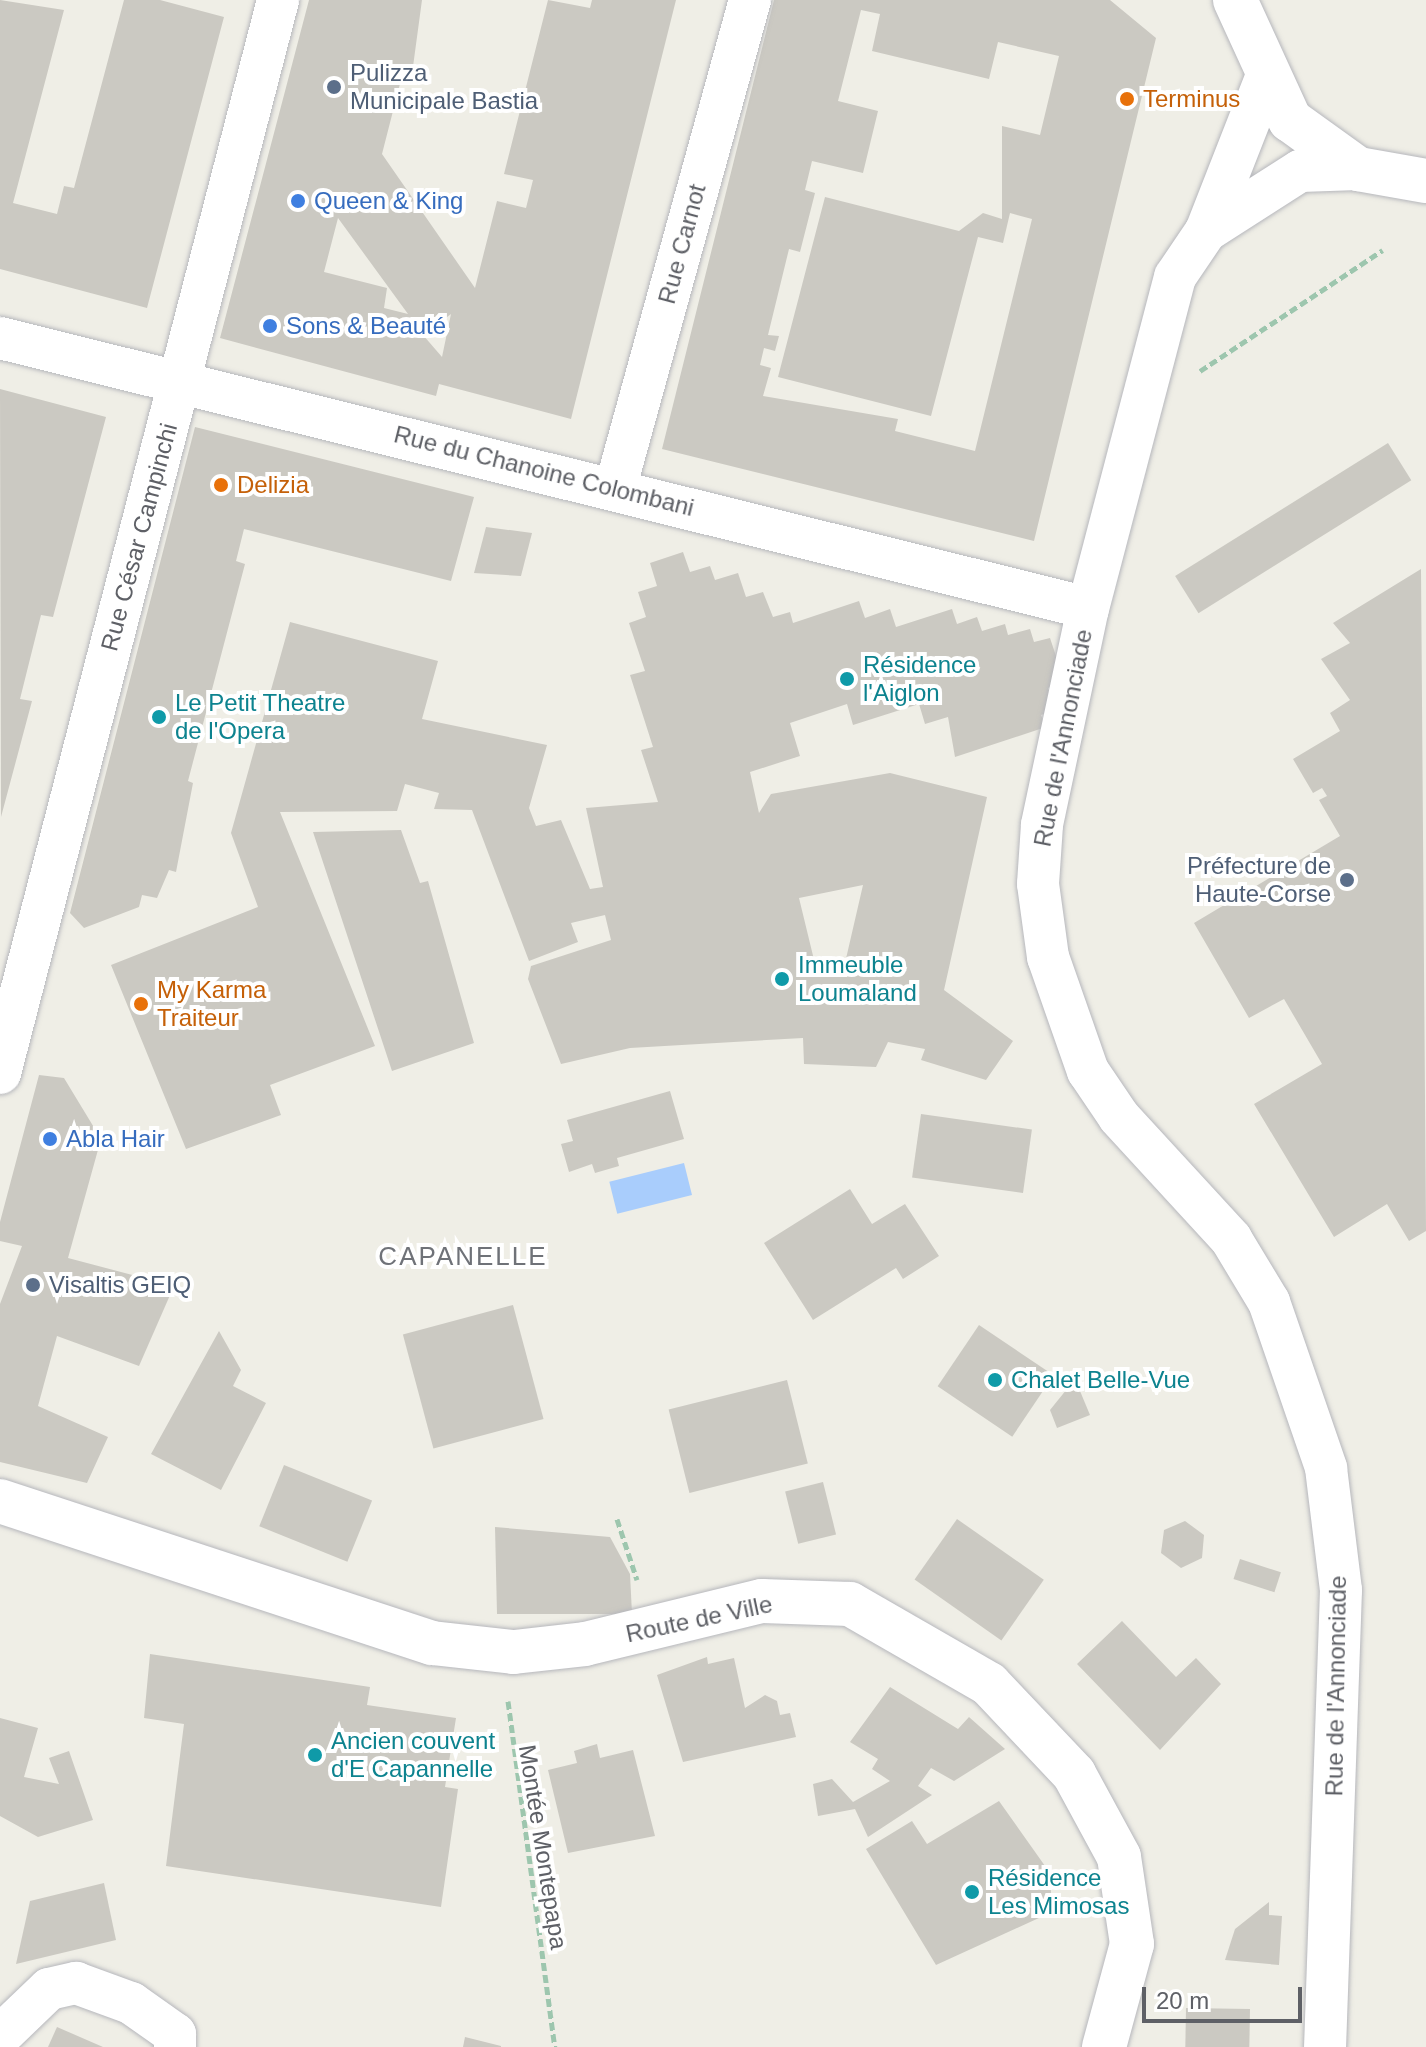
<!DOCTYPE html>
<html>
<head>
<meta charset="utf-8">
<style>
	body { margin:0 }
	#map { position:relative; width:1426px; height:2047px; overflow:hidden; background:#efeee6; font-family:Helvetica,sans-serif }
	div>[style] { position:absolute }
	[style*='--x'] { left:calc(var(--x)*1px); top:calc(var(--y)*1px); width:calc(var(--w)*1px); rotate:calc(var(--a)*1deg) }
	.water>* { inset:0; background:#a9cdfc; transform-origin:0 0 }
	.building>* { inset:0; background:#cbc9c2; transform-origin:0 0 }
	.path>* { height:5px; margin-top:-2.5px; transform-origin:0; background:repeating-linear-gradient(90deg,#9dc6ae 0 8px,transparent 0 12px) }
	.roads { filter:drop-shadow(0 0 2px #b6b7bc) drop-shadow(0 0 2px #b6b7bc) }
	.street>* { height:42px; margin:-21px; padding:0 21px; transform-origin:21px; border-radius:21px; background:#fff }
	.secondary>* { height:44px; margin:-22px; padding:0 22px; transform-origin:22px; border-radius:22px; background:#fff }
	.dots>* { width:22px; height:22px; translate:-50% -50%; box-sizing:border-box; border:4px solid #fff; border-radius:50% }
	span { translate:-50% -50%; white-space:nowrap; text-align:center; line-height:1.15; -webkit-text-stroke:8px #fff; paint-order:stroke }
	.service-label { font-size:24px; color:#4e5e75 }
	.left { translate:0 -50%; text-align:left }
	.right { translate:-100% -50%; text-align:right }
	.food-label { font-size:24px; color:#c56008 }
	.shop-label { font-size:24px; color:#366cbe }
	.street-label { font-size:24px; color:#5e6066 }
	.culture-label { font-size:24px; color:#0d838f }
	.neighbourhood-label { font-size:26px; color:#6f7278; letter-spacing:2px }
	.scale { position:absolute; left:1142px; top:1987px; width:160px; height:36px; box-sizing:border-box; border:4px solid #5e6066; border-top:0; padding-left:10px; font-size:24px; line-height:28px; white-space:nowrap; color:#5e6066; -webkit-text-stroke:6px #fff; paint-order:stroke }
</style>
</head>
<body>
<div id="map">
	<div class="water">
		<div style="left:684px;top:1163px;width:33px;height:77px;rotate:76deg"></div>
	</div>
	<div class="building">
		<div style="clip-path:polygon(0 0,64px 10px,13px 203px,57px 214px,64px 186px,74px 188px,124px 0,160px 0,224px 17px,147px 308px,0 269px)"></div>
		<div style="clip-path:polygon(evenodd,309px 0,422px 0,412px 74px,403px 72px,382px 154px,475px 288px,497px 201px,526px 208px,533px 180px,504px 174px,548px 0,590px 8px,592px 0,676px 0,571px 419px,439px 384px,436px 396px,220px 338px,309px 0,338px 218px,408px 314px,384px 308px,387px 288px,324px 272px,338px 218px,309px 0,451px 314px,442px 357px,423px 335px,451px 314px)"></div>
		<div style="clip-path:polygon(evenodd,774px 0,1110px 0,1156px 38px,1034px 541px,662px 449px,774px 0,861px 10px,880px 14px,872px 51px,989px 79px,998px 42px,1059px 56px,1040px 135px,1002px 126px,1002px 219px,983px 213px,959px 231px,825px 197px,778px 377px,931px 416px,978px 237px,1003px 243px,1010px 213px,1032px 219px,975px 451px,895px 431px,898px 419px,763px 396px,771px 368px,760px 365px,764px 348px,775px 351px,779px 336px,768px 335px,789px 249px,800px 252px,815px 193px,805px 190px,812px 161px,863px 173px,878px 111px,838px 101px,861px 10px)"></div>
		<div style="clip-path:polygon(0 389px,106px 417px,53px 617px,41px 615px,20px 699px,32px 701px,1px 817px)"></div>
		<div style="clip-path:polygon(195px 427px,474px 497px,451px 581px,244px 529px,236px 561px,245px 564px,188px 781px,193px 783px,176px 872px,169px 870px,157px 898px,142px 895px,139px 907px,84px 928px,70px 913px)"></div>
		<div style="left:1388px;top:443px;width:44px;height:251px;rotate:58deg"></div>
		<div style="clip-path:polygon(486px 527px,532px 533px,521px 576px,474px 573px)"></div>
		<div style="clip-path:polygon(evenodd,683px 552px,690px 572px,710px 566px,715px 580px,738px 573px,746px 597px,763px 592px,773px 617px,790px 612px,793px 623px,859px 601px,865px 618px,890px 609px,896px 627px,952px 609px,957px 624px,977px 617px,982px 631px,1005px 624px,1008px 635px,1030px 629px,1034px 642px,1050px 638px,1065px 683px,1048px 688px,1055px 710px,1041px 715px,1046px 727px,955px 757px,948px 717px,925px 724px,919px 704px,853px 725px,847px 704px,790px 723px,800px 756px,750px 772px,759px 813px,771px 794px,890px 773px,987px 797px,944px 990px,1013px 1041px,986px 1080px,921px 1060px,925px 1049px,888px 1042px,876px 1067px,804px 1064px,803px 1038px,630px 1048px,561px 1064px,528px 979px,531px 966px,611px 940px,605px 915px,571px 923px,578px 942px,529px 961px,472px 810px,434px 809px,439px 793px,405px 784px,397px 811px,280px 812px,375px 1046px,270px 1085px,281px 1115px,186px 1149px,111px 965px,258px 907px,231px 833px,290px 622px,438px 661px,422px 719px,547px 745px,529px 808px,536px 826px,561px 820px,590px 889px,603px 887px,586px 808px,658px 802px,641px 750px,653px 747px,630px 675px,645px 671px,629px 623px,646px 617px,638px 592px,657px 586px,650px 563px,683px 552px,863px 885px,845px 963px,816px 968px,799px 898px,863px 885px)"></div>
		<div style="clip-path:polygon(1421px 569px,1426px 1231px,1409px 1241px,1387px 1204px,1334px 1237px,1254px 1104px,1322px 1064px,1284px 999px,1249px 1018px,1194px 923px,1340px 836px,1319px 800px,1327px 796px,1322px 788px,1313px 793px,1293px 759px,1340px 731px,1330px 713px,1350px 700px,1321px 659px,1350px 643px,1333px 623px)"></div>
		<div style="clip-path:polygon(401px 830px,420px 883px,428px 881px,474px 1043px,392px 1071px,313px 832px)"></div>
		<div style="clip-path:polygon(39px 1075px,64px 1078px,101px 1139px,68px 1258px,174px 1286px,139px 1366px,57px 1336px,38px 1406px,108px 1437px,87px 1483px,0 1462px,0 1304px,22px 1246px,0 1241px,0 1222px)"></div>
		<div style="clip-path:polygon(670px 1091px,684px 1139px,617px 1158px,619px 1166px,595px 1173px,592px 1164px,569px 1172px,561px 1144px,573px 1141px,567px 1120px)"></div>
		<div style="left:921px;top:1114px;width:112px;height:64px;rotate:8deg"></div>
		<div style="clip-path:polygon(850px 1189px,872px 1224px,905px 1204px,939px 1256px,903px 1279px,896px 1268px,813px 1320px,764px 1243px)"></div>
		<div style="left:513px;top:1305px;width:118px;height:114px;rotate:75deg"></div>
		<div style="left:979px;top:1325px;width:90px;height:74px;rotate:34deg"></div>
		<div style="clip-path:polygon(219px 1331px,241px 1370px,233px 1386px,266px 1403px,221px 1490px,151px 1454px)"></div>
		<div style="clip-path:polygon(1075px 1379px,1090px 1415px,1057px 1428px,1050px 1410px)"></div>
		<div style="left:787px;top:1380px;width:86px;height:122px;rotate:76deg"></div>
		<div style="left:284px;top:1465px;width:95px;height:66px;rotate:22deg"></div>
		<div style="left:823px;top:1482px;width:54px;height:39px;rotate:76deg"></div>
		<div style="left:957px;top:1519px;width:106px;height:74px;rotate:35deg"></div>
		<div style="clip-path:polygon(1185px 1521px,1204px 1535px,1202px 1558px,1181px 1568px,1161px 1553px,1164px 1530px)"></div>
		<div style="clip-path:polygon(495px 1527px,610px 1537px,630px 1574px,632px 1614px,497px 1614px)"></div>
		<div style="left:1240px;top:1559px;width:43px;height:21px;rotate:18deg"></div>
		<div style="clip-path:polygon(1122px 1621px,1176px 1677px,1196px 1658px,1221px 1684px,1160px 1750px,1077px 1664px)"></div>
		<div style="clip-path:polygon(150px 1654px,370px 1687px,367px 1705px,456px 1718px,445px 1787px,458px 1789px,441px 1907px,166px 1866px,184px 1724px,144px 1718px)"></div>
		<div style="clip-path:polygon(707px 1657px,708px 1664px,734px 1658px,745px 1708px,765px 1695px,777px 1701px,780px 1715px,790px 1713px,796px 1737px,683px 1762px,657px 1675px)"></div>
		<div style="clip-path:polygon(890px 1687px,958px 1729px,969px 1717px,1005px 1749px,954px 1781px,931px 1768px,918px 1786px,932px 1795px,868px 1837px,855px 1809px,818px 1816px,813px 1784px,832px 1779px,853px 1802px,890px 1781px,872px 1769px,878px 1759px,850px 1742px)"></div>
		<div style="clip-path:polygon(0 1718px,38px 1728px,24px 1777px,59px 1784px,49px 1758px,69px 1751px,93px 1820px,38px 1837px,0 1816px)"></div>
		<div style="clip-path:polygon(597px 1744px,600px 1758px,633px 1750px,655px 1836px,568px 1853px,548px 1770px,577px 1763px,574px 1751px)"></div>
		<div style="clip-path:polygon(999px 1801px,1050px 1873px,1052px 1912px,936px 1965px,866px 1849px,912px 1821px,927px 1844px)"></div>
		<div style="clip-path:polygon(104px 1883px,116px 1940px,16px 1964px,30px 1901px)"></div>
		<div style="clip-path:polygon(1269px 1902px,1269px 1915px,1282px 1916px,1279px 1965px,1225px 1960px,1235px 1929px)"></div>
		<div style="left:1186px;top:2008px;width:64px;height:39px;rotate:1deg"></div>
		<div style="clip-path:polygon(57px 2027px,103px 2047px,48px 2047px)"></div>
		<div style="clip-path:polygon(465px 2037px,501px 2046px,501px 2047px,463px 2047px)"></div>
	</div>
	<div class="path">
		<div style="--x:1200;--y:371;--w:219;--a:-33.5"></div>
		<div style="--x:617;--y:1519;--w:64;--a:71.8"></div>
		<div style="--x:508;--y:1701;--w:349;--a:82.3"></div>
	</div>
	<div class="roads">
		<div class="street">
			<div style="--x:1266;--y:78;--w:164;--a:111.4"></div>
			<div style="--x:1206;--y:231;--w:55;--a:124"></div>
			<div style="--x:1175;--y:277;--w:342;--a:104.7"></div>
			<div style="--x:1088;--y:608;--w:222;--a:102"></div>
			<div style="--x:1042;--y:825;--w:59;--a:93.9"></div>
			<div style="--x:1038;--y:884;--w:74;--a:82.2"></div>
			<div style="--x:1048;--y:957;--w:121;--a:70.7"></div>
			<div style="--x:1088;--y:1071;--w:55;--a:56"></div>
			<div style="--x:1119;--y:1117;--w:166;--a:47.4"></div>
			<div style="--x:1231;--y:1239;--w:74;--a:58.9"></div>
			<div style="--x:1269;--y:1302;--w:176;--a:71"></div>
			<div style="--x:1326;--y:1468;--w:123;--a:83"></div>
			<div style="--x:1341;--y:1590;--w:457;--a:92"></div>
			<div style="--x:1206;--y:231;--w:112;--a:-32.6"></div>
			<div style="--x:1300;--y:171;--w:58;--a:-2"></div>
			<div style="--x:0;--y:338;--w:1121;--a:13.94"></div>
			<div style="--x:615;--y:489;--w:507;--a:-74.57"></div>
			<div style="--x:0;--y:1073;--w:1108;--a:-75.47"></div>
			<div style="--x:0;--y:2036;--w:68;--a:-43.8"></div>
			<div style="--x:49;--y:1989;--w:28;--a:-13"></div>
			<div style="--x:76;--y:1983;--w:59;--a:20"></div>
			<div style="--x:131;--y:2003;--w:54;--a:35.2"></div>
			<div style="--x:175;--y:2034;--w:13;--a:90"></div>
		</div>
		<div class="secondary">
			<div style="--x:1235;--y:0;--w:132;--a:65.4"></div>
			<div style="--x:1290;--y:120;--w:84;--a:35.8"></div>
			<div style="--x:1358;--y:169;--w:69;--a:10"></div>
			<div style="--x:0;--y:1501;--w:455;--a:18.2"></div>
			<div style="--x:432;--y:1643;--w:82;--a:6.3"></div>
			<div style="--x:514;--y:1652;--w:71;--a:-6.4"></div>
			<div style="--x:585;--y:1644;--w:182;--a:-13.7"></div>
			<div style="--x:762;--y:1601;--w:88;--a:2"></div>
			<div style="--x:850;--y:1604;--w:160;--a:29.9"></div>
			<div style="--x:989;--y:1684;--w:124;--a:46.6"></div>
			<div style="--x:1074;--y:1774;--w:94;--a:61.5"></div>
			<div style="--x:1119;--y:1857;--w:88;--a:81.5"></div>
			<div style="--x:1132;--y:1944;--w:107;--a:105.2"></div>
		</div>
	</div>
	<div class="dots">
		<div style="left:334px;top:87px;background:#5c6f8a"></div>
		<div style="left:1127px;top:99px;background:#e8710a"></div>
		<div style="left:298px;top:201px;background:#3f7fe0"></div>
		<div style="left:270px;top:326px;background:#3f7fe0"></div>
		<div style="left:221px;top:485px;background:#e8710a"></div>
		<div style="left:847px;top:679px;background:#0f9aa8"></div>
		<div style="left:159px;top:717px;background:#0f9aa8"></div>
		<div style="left:1347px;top:880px;background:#5c6f8a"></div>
		<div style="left:782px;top:979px;background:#0f9aa8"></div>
		<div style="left:141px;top:1004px;background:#e8710a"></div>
		<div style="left:50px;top:1139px;background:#3f7fe0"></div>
		<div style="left:33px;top:1285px;background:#5c6f8a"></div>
		<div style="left:995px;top:1380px;background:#0f9aa8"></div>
		<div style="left:315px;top:1755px;background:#0f9aa8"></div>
		<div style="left:972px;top:1892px;background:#0f9aa8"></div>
	</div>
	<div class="service-label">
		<span class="left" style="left:350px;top:87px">Pulizza<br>Municipale Bastia</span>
		<span class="right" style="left:1331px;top:880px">Préfecture de<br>Haute-Corse</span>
		<span class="left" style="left:49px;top:1285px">Visaltis GEIQ</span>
	</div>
	<div class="food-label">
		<span class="left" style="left:1143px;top:99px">Terminus</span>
		<span class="left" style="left:237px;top:485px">Delizia</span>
		<span class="left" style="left:157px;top:1004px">My Karma<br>Traiteur</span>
	</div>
	<div class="shop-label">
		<span class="left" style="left:314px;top:201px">Queen &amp; King</span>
		<span class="left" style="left:286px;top:326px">Sons &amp; Beauté</span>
		<span class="left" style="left:66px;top:1139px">Abla Hair</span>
	</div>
	<div class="street-label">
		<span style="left:682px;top:244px;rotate:-75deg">Rue Carnot</span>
		<span style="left:544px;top:471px;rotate:14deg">Rue du Chanoine Colombani</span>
		<span style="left:139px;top:537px;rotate:-75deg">Rue César Campinchi</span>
		<span style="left:1063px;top:738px;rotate:-79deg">Rue de l'Annonciade</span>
		<span style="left:699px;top:1619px;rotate:-12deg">Route de Ville</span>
		<span style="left:1336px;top:1686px;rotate:-89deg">Rue de l'Annonciade</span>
		<span style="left:543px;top:1847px;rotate:81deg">Montée Montepapa</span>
	</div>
	<div class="culture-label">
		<span class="left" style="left:863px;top:679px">Résidence<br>l'Aiglon</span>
		<span class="left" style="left:175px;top:717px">Le Petit Theatre<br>de l'Opera</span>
		<span class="left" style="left:798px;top:979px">Immeuble<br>Loumaland</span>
		<span class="left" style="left:1011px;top:1380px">Chalet Belle-Vue</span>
		<span class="left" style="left:331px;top:1755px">Ancien couvent<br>d'E Capannelle</span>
		<span class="left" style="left:988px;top:1892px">Résidence<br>Les Mimosas</span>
	</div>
	<div class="neighbourhood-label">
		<span style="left:463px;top:1257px">CAPANELLE</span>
	</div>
	<div class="scale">20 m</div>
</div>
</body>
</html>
